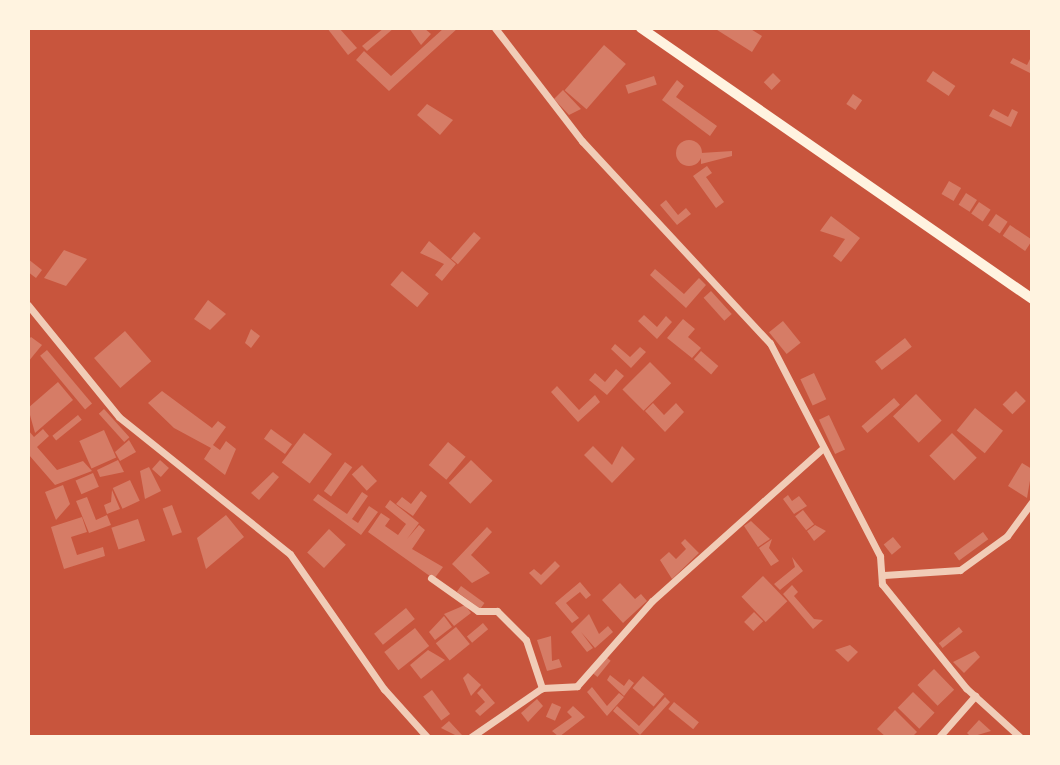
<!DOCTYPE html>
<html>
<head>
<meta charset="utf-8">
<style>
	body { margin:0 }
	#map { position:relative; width:1060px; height:765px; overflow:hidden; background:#c8553d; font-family:Commissioner,sans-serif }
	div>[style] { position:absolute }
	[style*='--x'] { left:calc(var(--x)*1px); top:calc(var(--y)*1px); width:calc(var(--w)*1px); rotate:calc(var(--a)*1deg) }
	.building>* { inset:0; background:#d67c66; transform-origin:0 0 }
	.round { border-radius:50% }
	.minor>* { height:7px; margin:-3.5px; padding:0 3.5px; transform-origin:3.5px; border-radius:3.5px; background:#f1ccb7 }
	.secondary>* { height:10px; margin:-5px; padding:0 5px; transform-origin:5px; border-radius:5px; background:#fff3e0 }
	span { translate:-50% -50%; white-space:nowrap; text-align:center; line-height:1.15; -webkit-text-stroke:7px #fff3e0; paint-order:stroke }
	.frame { position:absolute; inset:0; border:30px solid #fff3e0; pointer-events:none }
</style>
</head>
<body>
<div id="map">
	<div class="building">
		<div style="clip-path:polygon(327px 28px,339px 28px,357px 48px,348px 55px)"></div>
		<div style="clip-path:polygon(384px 28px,394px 28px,367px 51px,362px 46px)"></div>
		<div style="clip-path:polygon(409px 28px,424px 28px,431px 34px,421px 45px)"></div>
		<div style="clip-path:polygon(444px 28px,458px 28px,389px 91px,356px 60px,364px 51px,391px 76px)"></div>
		<div style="clip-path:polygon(714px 28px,749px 28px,762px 36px,752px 52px)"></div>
		<div style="left:604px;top:45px;width:29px;height:60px;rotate:41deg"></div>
		<div style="clip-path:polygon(1032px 55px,1032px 74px,1010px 63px,1013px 58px,1027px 65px)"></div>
		<div style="left:933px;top:71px;width:27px;height:12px;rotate:34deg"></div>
		<div style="left:773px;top:73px;width:11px;height:13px;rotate:45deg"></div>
		<div style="left:654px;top:76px;width:9px;height:30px;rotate:72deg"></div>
		<div style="clip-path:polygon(677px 80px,684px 86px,676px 97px,717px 126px,710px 136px,662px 100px)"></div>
		<div style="clip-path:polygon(563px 90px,581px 109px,569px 115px,554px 99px)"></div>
		<div style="left:853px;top:94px;width:11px;height:12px;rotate:34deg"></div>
		<div style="clip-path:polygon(427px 104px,453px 120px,440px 135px,417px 115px)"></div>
		<div style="clip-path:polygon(993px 109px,1008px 117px,1012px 109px,1018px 112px,1011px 127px,989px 116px)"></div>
		<div class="round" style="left:676px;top:140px;width:26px;height:26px"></div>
		<div style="clip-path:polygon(732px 151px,732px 156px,701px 164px,701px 153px)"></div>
		<div style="clip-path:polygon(707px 166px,712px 173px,706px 177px,724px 202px,716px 208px,693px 176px)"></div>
		<div style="left:949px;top:181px;width:14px;height:15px;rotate:30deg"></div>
		<div style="left:966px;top:193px;width:13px;height:14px;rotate:32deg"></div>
		<div style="clip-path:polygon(666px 200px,678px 215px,686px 208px,691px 214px,677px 225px,660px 205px)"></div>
		<div style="left:979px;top:202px;width:14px;height:14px;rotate:34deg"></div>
		<div style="left:996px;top:214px;width:14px;height:14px;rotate:34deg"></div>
		<div style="clip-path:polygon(831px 216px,860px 238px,841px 262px,833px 256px,845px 239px,820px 231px)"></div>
		<div style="left:1010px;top:225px;width:27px;height:13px;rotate:34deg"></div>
		<div style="left:474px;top:232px;width:9px;height:35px;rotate:41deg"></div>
		<div style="clip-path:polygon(429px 241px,456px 264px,442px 281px,435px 275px,444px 264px,420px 253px)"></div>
		<div style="clip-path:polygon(64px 250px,87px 259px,66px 286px,44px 278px)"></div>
		<div style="clip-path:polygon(28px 259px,42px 270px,36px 278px,28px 272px)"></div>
		<div style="clip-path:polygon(655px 269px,684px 294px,699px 278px,706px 285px,686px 308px,650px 275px)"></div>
		<div style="left:402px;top:271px;width:35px;height:18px;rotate:40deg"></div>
		<div style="left:711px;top:291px;width:31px;height:10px;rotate:48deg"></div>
		<div style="clip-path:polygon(208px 300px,226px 314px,210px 330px,194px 319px)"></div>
		<div style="clip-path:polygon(644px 315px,657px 327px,666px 316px,672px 322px,657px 339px,638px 321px)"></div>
		<div style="clip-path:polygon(683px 319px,695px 329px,688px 337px,701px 348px,692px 358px,667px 338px)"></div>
		<div style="left:783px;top:321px;width:28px;height:18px;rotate:51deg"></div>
		<div style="clip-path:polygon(251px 329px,260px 336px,251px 348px,245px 343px)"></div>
		<div style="left:125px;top:331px;width:40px;height:41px;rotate:49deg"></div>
		<div style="clip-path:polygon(31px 337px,42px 345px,28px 362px,28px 340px)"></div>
		<div style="left:905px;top:338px;width:11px;height:38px;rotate:52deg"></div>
		<div style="clip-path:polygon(615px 344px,630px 357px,640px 347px,646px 352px,631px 368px,611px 349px)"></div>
		<div style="left:47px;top:350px;width:70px;height:9px;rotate:50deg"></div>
		<div style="left:701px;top:351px;width:23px;height:11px;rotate:41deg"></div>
		<div style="left:650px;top:362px;width:30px;height:39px;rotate:45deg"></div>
		<div style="clip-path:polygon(616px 369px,624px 376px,607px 395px,589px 380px,595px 373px,605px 382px)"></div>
		<div style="left:814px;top:373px;width:29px;height:15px;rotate:65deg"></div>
		<div style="clip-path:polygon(58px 382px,73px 400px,35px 433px,28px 408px)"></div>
		<div style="clip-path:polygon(557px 386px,579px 410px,595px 395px,600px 402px,578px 422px,551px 392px)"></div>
		<div style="clip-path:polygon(162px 391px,212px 428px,218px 421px,226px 427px,213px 445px,220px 450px,226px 441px,236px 449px,225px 475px,204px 459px,211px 448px,174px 428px,148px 403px)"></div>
		<div style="left:1016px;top:391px;width:14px;height:19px;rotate:45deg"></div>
		<div style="left:916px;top:394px;width:37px;height:32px;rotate:46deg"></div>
		<div style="left:894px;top:398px;width:9px;height:43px;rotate:49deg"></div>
		<div style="clip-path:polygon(653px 403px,664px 415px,676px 403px,684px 412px,665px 432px,645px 411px)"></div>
		<div style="left:975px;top:408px;width:36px;height:29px;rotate:39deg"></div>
		<div style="left:104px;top:409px;width:38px;height:7px;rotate:48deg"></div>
		<div style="left:78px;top:415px;width:6px;height:33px;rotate:51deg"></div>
		<div style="left:829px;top:415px;width:38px;height:11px;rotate:65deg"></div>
		<div style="clip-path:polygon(43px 429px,49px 436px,37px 447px,57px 470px,83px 461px,92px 471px,55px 485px,29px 455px,28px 430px,34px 437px)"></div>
		<div style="left:271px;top:429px;width:26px;height:12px;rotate:36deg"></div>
		<div style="left:104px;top:430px;width:30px;height:27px;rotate:66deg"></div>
		<div style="left:304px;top:433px;width:35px;height:37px;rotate:37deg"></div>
		<div style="left:952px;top:433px;width:35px;height:32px;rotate:45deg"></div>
		<div style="clip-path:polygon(129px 440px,136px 452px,120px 461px,115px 452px)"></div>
		<div style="left:448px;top:442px;width:23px;height:30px;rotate:40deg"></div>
		<div style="clip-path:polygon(593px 446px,612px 465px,622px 446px,635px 459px,612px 483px,584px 455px)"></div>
		<div style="clip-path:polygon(118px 460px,124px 472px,100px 477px,97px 470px)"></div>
		<div style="left:160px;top:460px;width:12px;height:12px;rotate:42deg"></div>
		<div style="left:471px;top:460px;width:30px;height:32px;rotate:44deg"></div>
		<div style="left:345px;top:462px;width:9px;height:36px;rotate:36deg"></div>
		<div style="clip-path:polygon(1022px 463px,1032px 469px,1027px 498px,1008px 486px)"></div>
		<div style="left:362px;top:465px;width:22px;height:14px;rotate:47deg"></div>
		<div style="clip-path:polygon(149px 467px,161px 491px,145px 499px,140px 471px)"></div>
		<div style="clip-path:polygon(273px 472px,279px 477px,259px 500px,251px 493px)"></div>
		<div style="left:93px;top:473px;width:15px;height:19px;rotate:67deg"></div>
		<div style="left:130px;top:480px;width:23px;height:19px;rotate:65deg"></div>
		<div style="clip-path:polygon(63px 485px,70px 504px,56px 520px,45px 492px)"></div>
		<div style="clip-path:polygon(112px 490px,120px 509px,107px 514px,104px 505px,111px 502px)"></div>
		<div style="clip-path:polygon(421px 491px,427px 496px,413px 516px,396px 504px,402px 497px,411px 504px)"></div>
		<div style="clip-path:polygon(362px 492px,368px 496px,352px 519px,358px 523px,369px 506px,378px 512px,361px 535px,313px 500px,318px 494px,347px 514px)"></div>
		<div style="clip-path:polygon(788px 495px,792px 501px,799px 496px,807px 506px,794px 514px,783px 499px)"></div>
		<div style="clip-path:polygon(87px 497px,96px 520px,107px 515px,111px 525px,89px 533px,76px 501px)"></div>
		<div style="clip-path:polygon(390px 500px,419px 523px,407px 539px,419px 525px,425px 530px,412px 549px,443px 567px,434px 579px,368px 532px,381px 513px,390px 519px,385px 526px,398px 535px,406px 524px,385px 507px)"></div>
		<div style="left:172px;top:505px;width:29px;height:10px;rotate:70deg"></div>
		<div style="left:803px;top:510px;width:18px;height:10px;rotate:52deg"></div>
		<div style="clip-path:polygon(226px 515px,244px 537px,206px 569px,197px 538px)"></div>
		<div style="clip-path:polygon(82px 517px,87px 532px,71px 537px,77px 555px,103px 547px,105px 556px,64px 569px,51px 527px)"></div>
		<div style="left:138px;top:519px;width:23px;height:28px;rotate:72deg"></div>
		<div style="clip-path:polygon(751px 521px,770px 539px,758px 547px,744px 526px)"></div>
		<div style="clip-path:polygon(815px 525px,826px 531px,814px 541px,807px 531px)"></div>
		<div style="clip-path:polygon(487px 527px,492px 532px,471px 555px,490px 573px,472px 583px,452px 564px)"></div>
		<div style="left:329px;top:529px;width:23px;height:32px;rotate:43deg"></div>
		<div style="left:983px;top:532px;width:9px;height:36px;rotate:54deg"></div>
		<div style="left:893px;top:537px;width:13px;height:12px;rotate:51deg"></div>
		<div style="clip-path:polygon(685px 539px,699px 553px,672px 579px,660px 560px,669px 552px,676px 559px,686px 549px,681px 543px)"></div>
		<div style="clip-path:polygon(772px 539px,769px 548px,779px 561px,771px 566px,759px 548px)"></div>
		<div style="clip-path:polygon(792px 557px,803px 571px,780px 590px,774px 584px,795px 567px)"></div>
		<div style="clip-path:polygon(555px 561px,560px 566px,541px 585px,529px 573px,534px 569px,541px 575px)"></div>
		<div style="left:763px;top:576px;width:35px;height:30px;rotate:46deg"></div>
		<div style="clip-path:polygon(580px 582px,591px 595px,586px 599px,580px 592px,566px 603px,579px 618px,572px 623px,555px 603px)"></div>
		<div style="clip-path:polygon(620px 583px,635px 599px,641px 594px,647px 601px,623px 623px,602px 600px)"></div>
		<div style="clip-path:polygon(792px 585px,798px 592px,794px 596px,814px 619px,823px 620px,813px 629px,783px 594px)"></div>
		<div style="left:461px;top:586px;width:29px;height:7px;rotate:36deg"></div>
		<div style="clip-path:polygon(465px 605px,471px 613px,454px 626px,444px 614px)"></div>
		<div style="left:406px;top:608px;width:14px;height:41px;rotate:51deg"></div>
		<div style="left:754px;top:612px;width:13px;height:14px;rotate:45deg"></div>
		<div style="clip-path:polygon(589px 614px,599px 634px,608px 626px,613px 632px,595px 648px,581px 632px,593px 648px,587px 652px,571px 632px)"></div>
		<div style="clip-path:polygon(444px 616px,452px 627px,435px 640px,429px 632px)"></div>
		<div style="left:483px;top:623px;width:8px;height:21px;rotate:50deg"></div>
		<div style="left:456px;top:627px;width:22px;height:26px;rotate:51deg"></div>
		<div style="left:959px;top:627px;width:6px;height:26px;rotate:51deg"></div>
		<div style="left:415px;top:628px;width:23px;height:39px;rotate:52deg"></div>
		<div style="clip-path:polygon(551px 636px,552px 661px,559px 659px,562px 667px,547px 671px,537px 640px)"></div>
		<div style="clip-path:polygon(850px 645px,858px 652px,848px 662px,835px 650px)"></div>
		<div style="clip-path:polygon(428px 650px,445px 660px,421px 679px,410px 665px)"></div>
		<div style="clip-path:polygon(975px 651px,980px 657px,964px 673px,953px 662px)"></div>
		<div style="left:606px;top:657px;width:6px;height:21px;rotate:39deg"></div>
		<div style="left:934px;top:669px;width:29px;height:23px;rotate:46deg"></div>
		<div style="clip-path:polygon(468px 673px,481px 685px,471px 696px,463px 678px)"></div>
		<div style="clip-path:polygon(610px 675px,624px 686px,629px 679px,634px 683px,624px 696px,607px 680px)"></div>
		<div style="left:643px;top:676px;width:28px;height:16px;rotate:41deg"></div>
		<div style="clip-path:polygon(592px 687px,607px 706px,619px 693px,624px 697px,607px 716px,587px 692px)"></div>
		<div style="clip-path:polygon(482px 688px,495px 703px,480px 716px,475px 711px,485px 702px,477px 693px)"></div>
		<div style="left:432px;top:690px;width:30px;height:11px;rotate:53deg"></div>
		<div style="left:913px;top:692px;width:30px;height:22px;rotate:44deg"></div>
		<div style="clip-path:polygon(665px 697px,670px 702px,640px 735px,613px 711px,617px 706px,639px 726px)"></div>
		<div style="clip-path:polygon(537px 699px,543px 706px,528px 722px,521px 713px)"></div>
		<div style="left:674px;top:702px;width:32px;height:9px;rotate:39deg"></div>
		<div style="left:552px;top:703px;width:10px;height:15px;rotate:24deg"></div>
		<div style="clip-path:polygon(573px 706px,585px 717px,559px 737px,552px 731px,572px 717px,567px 712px)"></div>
		<div style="clip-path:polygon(895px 710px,917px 732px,912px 737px,886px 737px,877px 729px)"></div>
		<div style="clip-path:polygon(979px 720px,991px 731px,971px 737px,967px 733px)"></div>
		<div style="clip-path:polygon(449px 721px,462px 735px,459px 737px,441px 728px)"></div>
	</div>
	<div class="minor">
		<div style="--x:495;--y:28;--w:143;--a:52.4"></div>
		<div style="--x:582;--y:141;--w:276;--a:47.1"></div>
		<div style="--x:770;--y:343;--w:240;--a:62.7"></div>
		<div style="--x:880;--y:556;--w:28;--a:86"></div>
		<div style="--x:882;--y:584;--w:134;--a:51.1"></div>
		<div style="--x:966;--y:688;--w:73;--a:42.2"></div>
		<div style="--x:28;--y:305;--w:144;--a:50.9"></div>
		<div style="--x:119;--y:417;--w:219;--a:38.7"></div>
		<div style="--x:290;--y:554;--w:165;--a:55.2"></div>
		<div style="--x:384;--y:689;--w:64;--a:48.1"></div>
		<div style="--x:884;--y:575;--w:76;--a:-3.8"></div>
		<div style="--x:960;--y:570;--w:58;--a:-35.9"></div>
		<div style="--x:1007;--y:536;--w:42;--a:-53.7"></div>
		<div style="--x:431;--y:578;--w:57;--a:35.1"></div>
		<div style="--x:478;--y:611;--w:19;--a:0"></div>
		<div style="--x:497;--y:611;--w:41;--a:45"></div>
		<div style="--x:526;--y:640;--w:51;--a:71.6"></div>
		<div style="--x:471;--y:737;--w:86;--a:-34.6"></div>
		<div style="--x:542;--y:688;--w:35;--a:-3"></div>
		<div style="--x:577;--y:686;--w:113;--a:-48.6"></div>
		<div style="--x:652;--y:601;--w:229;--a:-41.8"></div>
		<div style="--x:939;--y:737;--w:55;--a:-48.7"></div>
	</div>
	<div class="secondary">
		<div style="--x:641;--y:28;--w:476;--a:34.7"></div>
	</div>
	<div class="frame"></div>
</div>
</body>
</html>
